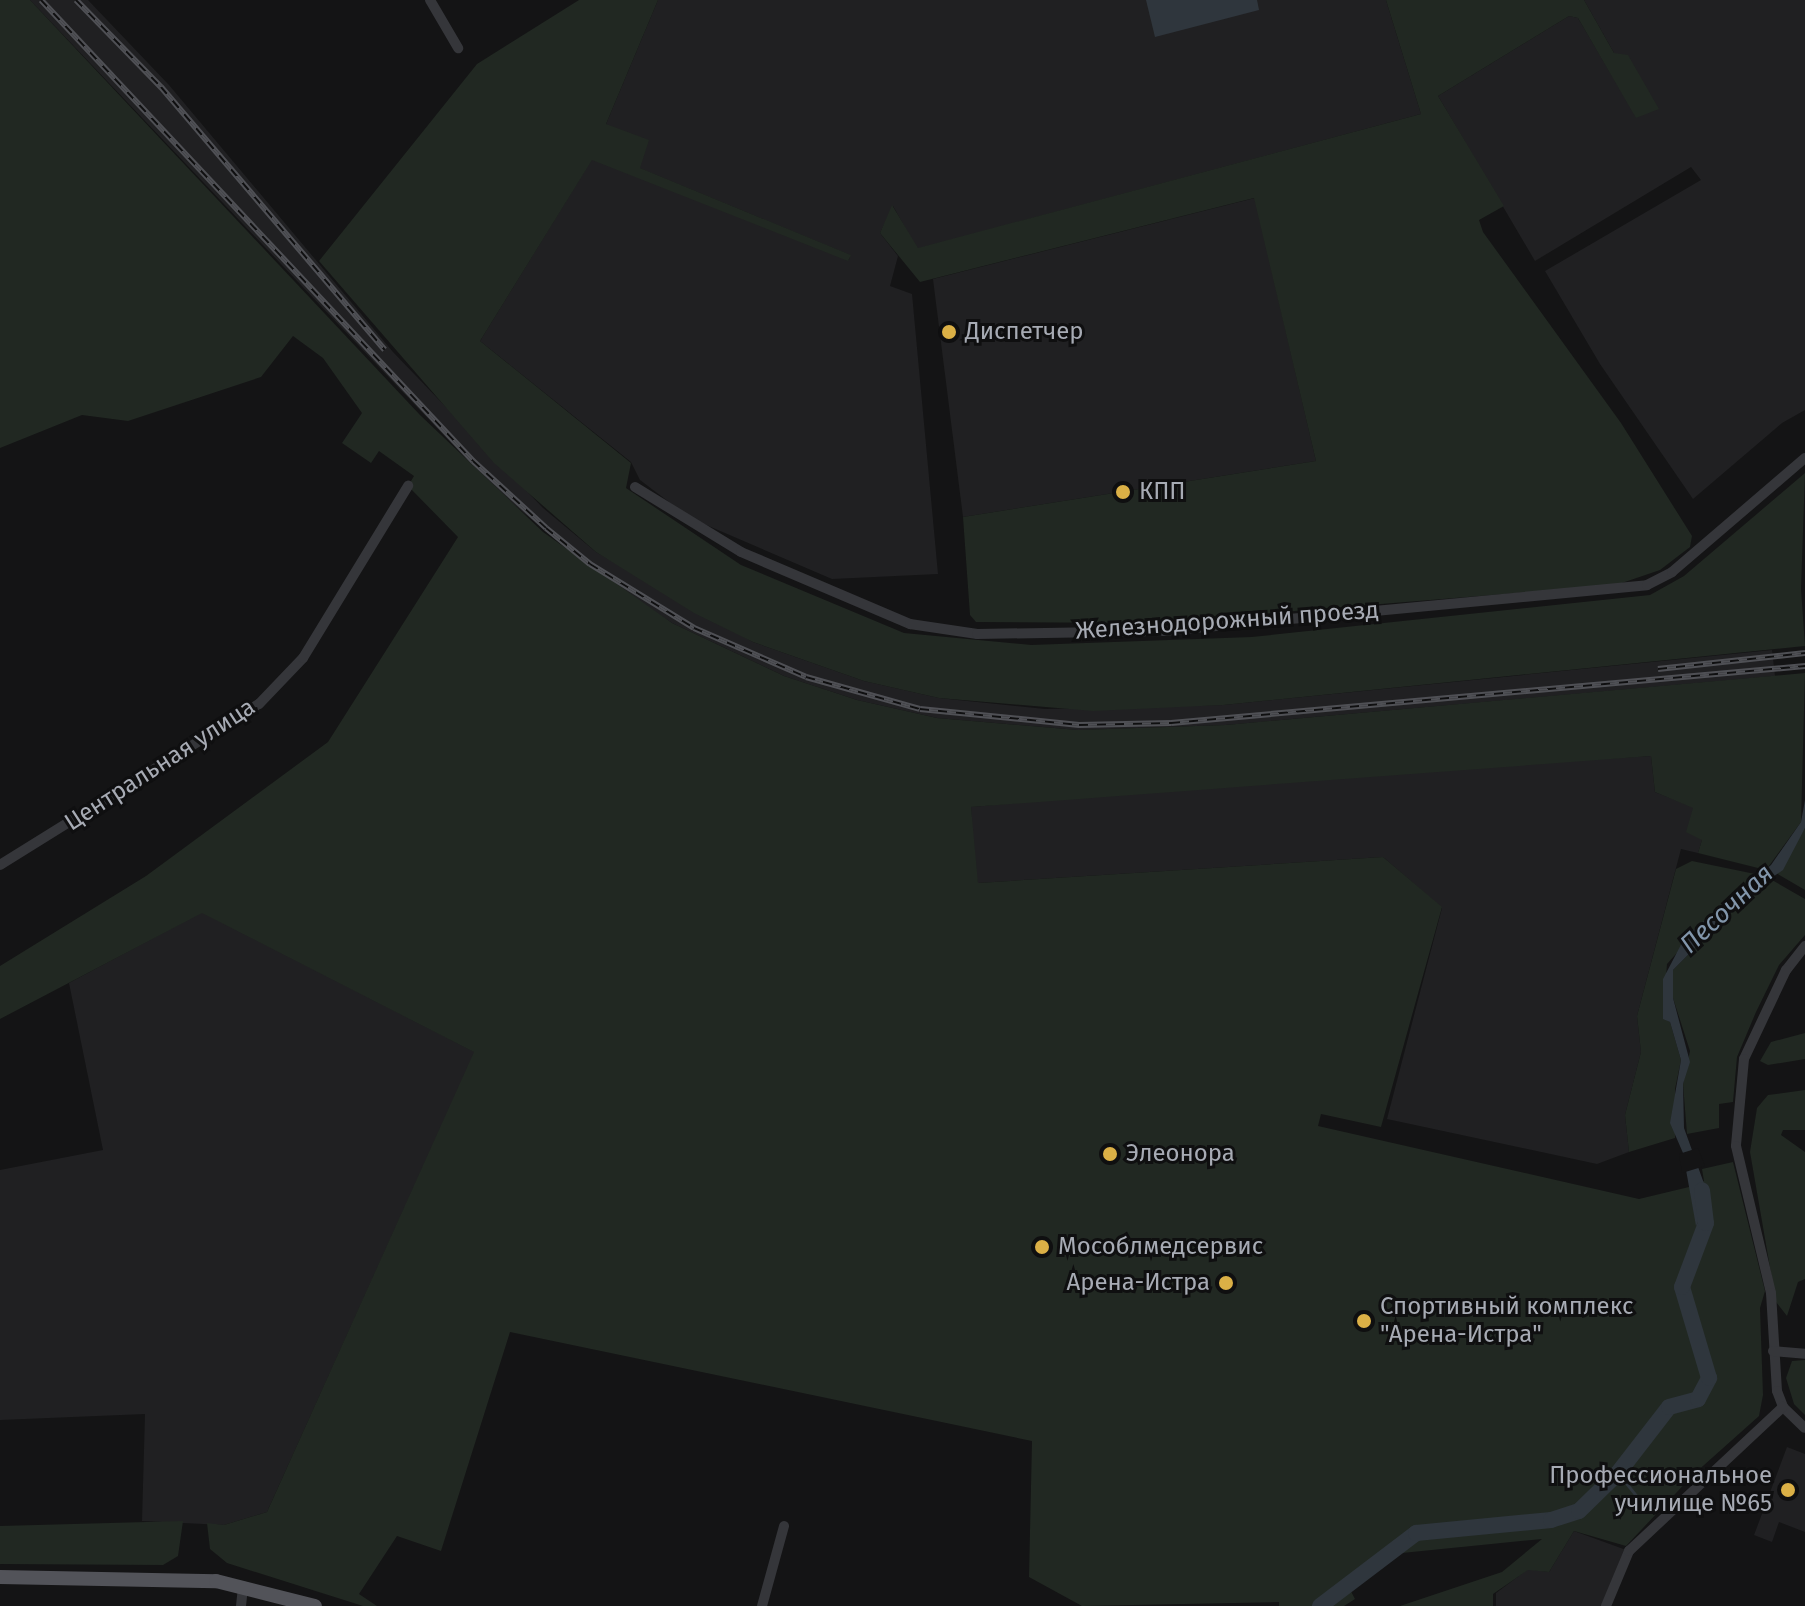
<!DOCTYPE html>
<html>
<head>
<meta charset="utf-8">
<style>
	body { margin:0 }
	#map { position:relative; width:1805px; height:1606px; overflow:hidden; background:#141415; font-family:"Fira Sans",sans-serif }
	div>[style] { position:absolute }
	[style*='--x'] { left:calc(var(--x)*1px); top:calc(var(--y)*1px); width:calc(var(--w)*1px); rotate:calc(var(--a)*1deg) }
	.built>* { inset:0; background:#202022 }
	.green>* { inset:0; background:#212822 }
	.water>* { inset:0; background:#2f363d }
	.pier>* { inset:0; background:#141415 }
	.stream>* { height:3px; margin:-1.5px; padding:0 1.5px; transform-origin:1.5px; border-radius:1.5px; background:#2f363d }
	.river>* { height:16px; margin:-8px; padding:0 8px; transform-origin:8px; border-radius:8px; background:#2f363d }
	.minor>* { height:10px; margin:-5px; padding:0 5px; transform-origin:5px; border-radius:5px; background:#35363a }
	.major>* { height:14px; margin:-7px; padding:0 7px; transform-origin:7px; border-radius:7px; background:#525359 }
	.rail>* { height:6px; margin-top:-3px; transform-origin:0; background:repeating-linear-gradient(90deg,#0f0f10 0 9px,#4f5055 0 18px); box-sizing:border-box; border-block:2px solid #4f5055 }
	.dots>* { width:22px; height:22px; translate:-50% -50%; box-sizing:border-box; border:4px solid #0f0f10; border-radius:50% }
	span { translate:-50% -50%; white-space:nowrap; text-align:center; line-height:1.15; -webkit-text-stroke:6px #0f0f10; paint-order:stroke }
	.poi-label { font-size:24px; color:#a7abb4 }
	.left { translate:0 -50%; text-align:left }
	.right { translate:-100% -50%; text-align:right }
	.street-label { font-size:24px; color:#a7abb4 }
	.water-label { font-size:26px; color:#8296ab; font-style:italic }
</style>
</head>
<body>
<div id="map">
	<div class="built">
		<div style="clip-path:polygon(30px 0,88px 0,169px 85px,393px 352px,543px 508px,596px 552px,753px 642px,864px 681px,939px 698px,1045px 709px,1223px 705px,1772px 650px,1775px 676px,1226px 725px,1078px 730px,937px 718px,857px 700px,784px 676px,672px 623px,598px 575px,494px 488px)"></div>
		<div style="clip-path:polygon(658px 0,1386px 0,1421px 114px,917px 249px,893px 206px,880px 233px,898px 256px,890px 286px,912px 294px,938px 574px,832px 579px,690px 518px,640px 480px,631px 462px,480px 341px,592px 159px,849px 260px,850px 255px,639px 168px,606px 124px)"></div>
		<div style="clip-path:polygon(1584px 0,1805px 0,1805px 410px,1782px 423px,1693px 499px,1600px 364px,1545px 271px,1701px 180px,1691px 167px,1535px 261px,1438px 96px,1569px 16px,1578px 18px,1637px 118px,1614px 53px)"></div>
		<div style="clip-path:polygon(1255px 198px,1316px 461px,963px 517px,933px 279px)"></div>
		<div style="clip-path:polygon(1651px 756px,1655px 792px,1693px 807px,1702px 840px,1698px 853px,1681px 849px,1637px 1016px,1641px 1052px,1625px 1115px,1629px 1152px,1597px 1164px,1387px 1119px,1442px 908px,1383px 857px,978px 883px,973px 863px,971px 807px,1311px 776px)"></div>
		<div style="clip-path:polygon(202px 912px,475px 1052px,267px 1512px,224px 1525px,142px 1521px,145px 1414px,0 1420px,0 1170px,103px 1150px,69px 983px)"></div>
		<div style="clip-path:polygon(1787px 1447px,1805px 1454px,1805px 1532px,1779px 1522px,1772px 1542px,1754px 1535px)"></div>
		<div style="clip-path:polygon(1574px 1531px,1629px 1551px,1606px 1606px,1496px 1606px,1496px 1593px,1528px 1569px,1549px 1572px)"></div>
	</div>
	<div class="green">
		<div style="clip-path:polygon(0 0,30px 0,420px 415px,543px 532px,672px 623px,784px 676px,857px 700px,937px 718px,1078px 730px,1226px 725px,1805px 673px,1801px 822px,1766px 870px,1698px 853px,1702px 840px,1686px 832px,1693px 808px,1655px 792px,1651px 756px,971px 807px,978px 883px,1383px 857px,1442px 907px,1381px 1127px,1321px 1114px,1318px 1126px,1639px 1199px,1689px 1187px,1704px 1181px,1702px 1169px,1733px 1162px,1765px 1291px,1760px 1308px,1763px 1395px,1759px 1416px,1694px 1474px,1626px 1546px,1574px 1531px,1549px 1572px,1528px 1570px,1493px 1594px,1493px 1606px,1400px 1606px,1502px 1572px,1542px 1539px,1402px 1553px,1345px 1580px,1355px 1599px,1344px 1606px,1279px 1606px,1279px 1602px,1082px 1606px,1029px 1577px,1032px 1441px,510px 1332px,441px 1551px,397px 1536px,359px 1594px,377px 1606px,363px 1606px,227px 1563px,210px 1549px,207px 1523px,224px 1525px,267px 1512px,474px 1052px,202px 913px,0 1019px,0 966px,146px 876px,328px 742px,458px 537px,408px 486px,414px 476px,379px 451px,371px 463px,342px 443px,362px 413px,323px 358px,293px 336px,261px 377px,128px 421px,82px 415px,0 448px)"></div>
		<div style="clip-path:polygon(579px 0,658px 0,606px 124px,649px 140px,640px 168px,851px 255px,848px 261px,592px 160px,480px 341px,631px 463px,626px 488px,741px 565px,904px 633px,1031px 645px,1252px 637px,1650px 595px,1684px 576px,1805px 473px,1801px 589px,1805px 646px,1223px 705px,1093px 711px,939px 698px,864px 681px,753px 642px,694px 613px,596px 552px,494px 463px,319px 261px,477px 64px)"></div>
		<div style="clip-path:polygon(1386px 0,1584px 0,1614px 53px,1628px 55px,1659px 109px,1636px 118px,1578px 18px,1569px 16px,1438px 96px,1504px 206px,1479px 220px,1483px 232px,1621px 423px,1692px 536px,1690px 547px,1660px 570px,1616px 585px,1148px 623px,976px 622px,970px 615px,963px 517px,1316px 461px,1254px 198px,920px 282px,880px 233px,892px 205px,918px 248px,1421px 114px)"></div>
		<div style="clip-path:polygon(1805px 828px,1805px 890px,1776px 873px)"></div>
		<div style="clip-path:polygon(1692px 861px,1760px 875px,1709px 917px,1667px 964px,1663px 1018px,1670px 1022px,1681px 1060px,1675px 1089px,1675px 1138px,1629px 1152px,1625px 1115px,1641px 1052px,1637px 1016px,1676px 869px)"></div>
		<div style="clip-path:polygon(1772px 880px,1805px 899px,1805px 935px,1779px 965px,1756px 1012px,1737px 1057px,1733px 1102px,1719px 1104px,1719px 1128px,1687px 1134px,1683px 1084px,1690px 1051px,1673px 998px,1673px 970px,1748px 893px)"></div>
		<div style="clip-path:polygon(1805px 1033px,1805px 1059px,1768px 1065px,1760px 1061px,1771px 1042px)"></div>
		<div style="clip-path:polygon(1805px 1090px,1805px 1130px,1783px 1130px,1781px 1135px,1805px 1152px,1805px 1279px,1798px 1282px,1787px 1316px,1776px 1302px,1750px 1152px,1757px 1108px,1768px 1095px)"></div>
		<div style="clip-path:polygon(1805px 1360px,1805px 1415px,1794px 1404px,1786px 1378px,1792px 1361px)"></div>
		<div style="clip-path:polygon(183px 1521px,178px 1556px,163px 1565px,0 1564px,0 1526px)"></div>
	</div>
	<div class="water">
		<div style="clip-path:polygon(1146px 0,1257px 0,1259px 10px,1155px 37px)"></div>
		<div style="clip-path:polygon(1805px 800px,1805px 828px,1783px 870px,1748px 894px,1673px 970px,1673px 998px,1690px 1062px,1683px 1084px,1684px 1128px,1706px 1189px,1707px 1205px,1696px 1226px,1683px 1153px,1670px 1123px,1681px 1060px,1670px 1022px,1663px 1019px,1663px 979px,1685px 937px,1771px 865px,1801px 822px)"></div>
	</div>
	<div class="pier">
		<div style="clip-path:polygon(1698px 1148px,1705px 1166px,1682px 1173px,1679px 1154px)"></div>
	</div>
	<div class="stream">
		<div style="--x:1618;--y:1473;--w:45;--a:51.3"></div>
	</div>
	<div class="river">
		<div style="--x:1320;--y:1606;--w:121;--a:-37.2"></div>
		<div style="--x:1416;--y:1533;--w:136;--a:-5.5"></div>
		<div style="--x:1551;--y:1520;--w:29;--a:-18"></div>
		<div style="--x:1579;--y:1511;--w:54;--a:-44.3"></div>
		<div style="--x:1618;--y:1473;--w:83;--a:-52.3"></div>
		<div style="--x:1669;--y:1407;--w:30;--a:-15"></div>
		<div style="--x:1698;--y:1399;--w:24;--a:-62"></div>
		<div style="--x:1709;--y:1378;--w:95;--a:-106.5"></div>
		<div style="--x:1682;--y:1287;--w:68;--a:-69.4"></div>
		<div style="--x:1706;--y:1223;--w:33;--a:-97"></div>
	</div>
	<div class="minor">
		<div style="--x:430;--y:0;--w:56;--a:59.7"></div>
		<div style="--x:635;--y:487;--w:124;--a:31.5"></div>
		<div style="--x:741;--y:552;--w:184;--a:23.1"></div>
		<div style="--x:910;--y:624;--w:68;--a:8.5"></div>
		<div style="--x:977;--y:634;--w:186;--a:-0.9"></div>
		<div style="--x:1163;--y:631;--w:486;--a:-5.4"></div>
		<div style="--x:1647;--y:585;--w:28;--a:-27"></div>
		<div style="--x:1672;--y:572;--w:175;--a:-40.6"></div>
		<div style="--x:0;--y:865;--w:305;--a:-31.9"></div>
		<div style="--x:259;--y:704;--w:64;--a:-46.3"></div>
		<div style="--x:303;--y:658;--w:202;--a:-58.6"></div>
		<div style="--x:1805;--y:946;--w:31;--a:128"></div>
		<div style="--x:1786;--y:970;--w:98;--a:115.3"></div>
		<div style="--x:1744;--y:1059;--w:87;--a:95.3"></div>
		<div style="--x:1736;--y:1146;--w:151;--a:76.6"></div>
		<div style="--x:1771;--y:1293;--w:98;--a:86.5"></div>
		<div style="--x:1777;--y:1391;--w:17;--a:69"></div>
		<div style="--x:1783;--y:1407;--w:30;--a:44"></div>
		<div style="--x:1773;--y:1351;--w:32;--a:5"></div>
		<div style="--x:241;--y:1606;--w:20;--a:-84"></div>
		<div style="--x:762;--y:1606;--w:83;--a:-74.6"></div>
		<div style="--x:1606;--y:1606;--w:60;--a:-67.3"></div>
		<div style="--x:1629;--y:1551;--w:211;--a:-43.1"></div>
	</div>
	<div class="major">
		<div style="--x:0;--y:1577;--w:216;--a:1.1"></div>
		<div style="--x:216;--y:1581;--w:102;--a:14.2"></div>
	</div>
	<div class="rail">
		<div style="--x:41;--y:0;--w:632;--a:46.86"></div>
		<div style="--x:473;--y:461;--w:99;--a:42.5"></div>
		<div style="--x:546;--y:528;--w:57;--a:39.3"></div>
		<div style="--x:590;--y:564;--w:122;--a:31.6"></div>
		<div style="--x:694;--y:628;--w:122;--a:23.6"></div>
		<div style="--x:806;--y:677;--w:118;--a:15.7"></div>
		<div style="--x:920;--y:709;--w:160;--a:5.7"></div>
		<div style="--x:1079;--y:725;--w:92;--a:-1.2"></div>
		<div style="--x:1171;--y:723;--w:637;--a:-5.14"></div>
		<div style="--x:76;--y:0;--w:122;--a:45.7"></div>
		<div style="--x:161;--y:87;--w:345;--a:49.6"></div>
		<div style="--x:1658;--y:669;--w:148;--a:-6.2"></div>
	</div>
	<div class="dots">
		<div style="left:949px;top:332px;background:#dbb046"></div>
		<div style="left:1123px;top:492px;background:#dbb046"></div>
		<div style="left:1110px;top:1154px;background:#dbb046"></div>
		<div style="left:1042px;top:1247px;background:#dbb046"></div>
		<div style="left:1226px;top:1283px;background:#dbb046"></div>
		<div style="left:1364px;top:1321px;background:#dbb046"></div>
		<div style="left:1788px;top:1490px;background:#dbb046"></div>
	</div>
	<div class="poi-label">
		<span class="left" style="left:965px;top:332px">Диспетчер</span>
		<span class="left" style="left:1139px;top:492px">КПП</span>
		<span class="left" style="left:1126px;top:1154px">Элеонора</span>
		<span class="left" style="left:1058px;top:1247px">Мособлмедсервис</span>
		<span class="right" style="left:1210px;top:1283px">Арена-Истра</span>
		<span class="left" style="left:1380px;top:1321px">Спортивный комплекс<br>"Арена-Истра"</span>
		<span class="right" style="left:1772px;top:1490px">Профессиональное<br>училище №65</span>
	</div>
	<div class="street-label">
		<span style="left:1227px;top:621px;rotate:-4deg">Железнодорожный проезд</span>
		<span style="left:160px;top:765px;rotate:-33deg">Центральная улица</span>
	</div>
	<div class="water-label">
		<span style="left:1727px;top:909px;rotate:-43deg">Песочная</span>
	</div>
</div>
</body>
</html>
